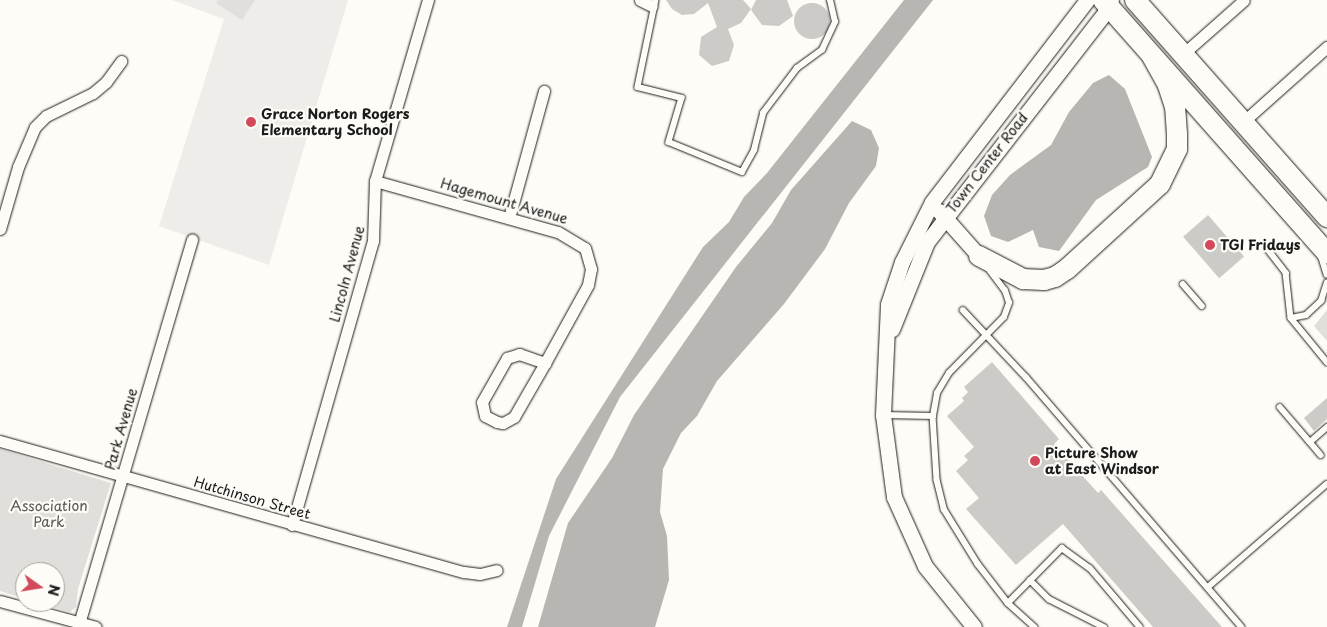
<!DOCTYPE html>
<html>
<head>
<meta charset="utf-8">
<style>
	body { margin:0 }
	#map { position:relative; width:1327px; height:627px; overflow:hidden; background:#fdfcf7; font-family:"Playpen Sans",sans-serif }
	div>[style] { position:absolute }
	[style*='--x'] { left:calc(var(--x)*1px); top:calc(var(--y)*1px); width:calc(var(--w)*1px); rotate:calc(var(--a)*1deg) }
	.built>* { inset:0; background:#eeede9 }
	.green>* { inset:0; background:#e0dfdb }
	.water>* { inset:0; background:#b7b6b2 }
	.building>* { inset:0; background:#cccbc8; transform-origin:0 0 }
	.round { border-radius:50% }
	.roads { filter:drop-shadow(0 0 1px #1c1c1c) drop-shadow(0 0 1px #1c1c1c) }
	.lane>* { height:5.5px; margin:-2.75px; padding:0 2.75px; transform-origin:2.75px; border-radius:2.75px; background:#fdfcf7 }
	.street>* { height:11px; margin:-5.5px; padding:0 5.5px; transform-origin:5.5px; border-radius:5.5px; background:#fdfcf7 }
	.secondary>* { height:15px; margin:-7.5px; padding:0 7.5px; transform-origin:7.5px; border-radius:7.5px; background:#fdfcf7 }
	.highway>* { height:20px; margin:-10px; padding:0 10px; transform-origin:10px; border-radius:10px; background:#fdfcf7 }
	.dots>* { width:14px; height:14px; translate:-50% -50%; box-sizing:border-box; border:2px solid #fdfcf7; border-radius:50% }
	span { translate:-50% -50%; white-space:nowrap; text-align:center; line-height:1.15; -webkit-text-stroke:4.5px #fdfcf7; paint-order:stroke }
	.poi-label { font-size:14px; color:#1c1c1c; font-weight:700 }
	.left { translate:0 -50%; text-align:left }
	.street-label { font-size:14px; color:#1c1c1c }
	.park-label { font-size:14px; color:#575655 }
	.north { position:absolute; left:15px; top:562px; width:50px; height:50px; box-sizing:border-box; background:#fdfcf7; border:1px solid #a3a29f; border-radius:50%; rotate:103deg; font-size:14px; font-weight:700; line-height:20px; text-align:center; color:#1c1c1c }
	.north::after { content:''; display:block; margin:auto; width:18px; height:22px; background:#d1495b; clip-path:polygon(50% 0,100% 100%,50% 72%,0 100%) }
</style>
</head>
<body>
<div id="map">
	<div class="built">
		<div style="clip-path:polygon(172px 0,348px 0,269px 265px,159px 226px,224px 19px)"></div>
	</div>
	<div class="green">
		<div style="clip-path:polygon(218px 0,255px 0,242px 20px,216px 3px)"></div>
		<div style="clip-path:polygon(1327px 310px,1327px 341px,1314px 326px)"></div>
		<div style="clip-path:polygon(0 449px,111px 483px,78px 589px,76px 607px,70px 612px,36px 602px,55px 602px,55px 572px,25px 572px,25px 599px,0 591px)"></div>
	</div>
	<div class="water">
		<div style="clip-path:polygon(904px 0,933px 0,620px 397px,549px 536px,522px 627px,507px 627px,556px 479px,703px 247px,729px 222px,744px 197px,767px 173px)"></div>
		<div style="clip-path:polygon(1109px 75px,1125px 89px,1152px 157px,1148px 167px,1096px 200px,1059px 251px,1039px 247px,1033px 230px,1008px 242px,991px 236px,984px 216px,992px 195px,1010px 175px,1051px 145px,1069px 112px,1093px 83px)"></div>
		<div style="clip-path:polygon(852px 121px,871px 130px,879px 148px,876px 166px,849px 203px,825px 249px,784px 304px,717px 381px,697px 416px,681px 433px,663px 469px,660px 512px,667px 536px,669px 580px,655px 627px,538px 627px,568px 523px,612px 458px,634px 415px,736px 267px,772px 223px,791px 190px)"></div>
	</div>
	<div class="building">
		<div style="clip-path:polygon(666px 0,743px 0,751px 9px,741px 23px,728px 29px,734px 45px,729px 61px,712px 66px,699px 55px,701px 37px,717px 27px,708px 3px,694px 14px,682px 15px,672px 9px)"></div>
		<div style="clip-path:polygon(756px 0,787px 0,793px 16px,779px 26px,762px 25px,751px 10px)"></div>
		<div class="round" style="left:794px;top:3px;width:36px;height:36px"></div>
		<div style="left:1208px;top:215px;width:55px;height:33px;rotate:49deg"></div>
		<div style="clip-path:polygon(992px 362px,1059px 439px,1054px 444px,1098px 493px,1101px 490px,1222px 627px,1153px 627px,1063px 524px,1016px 565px,966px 509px,979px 498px,956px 471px,968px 460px,964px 456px,974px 447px,947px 416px,964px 401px,962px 398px,968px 392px,964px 387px)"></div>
		<div style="clip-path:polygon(1327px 398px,1327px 419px,1314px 431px,1304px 418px)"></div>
	</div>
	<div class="roads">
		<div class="lane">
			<div style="--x:656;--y:0;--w:89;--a:101.7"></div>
			<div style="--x:638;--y:87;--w:45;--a:14"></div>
			<div style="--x:682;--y:98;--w:46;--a:106.5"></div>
			<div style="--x:669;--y:142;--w:79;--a:22.3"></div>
			<div style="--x:742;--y:172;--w:25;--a:-61"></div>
			<div style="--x:754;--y:150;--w:38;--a:-76"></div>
			<div style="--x:763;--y:113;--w:56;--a:-52.9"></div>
			<div style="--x:797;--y:68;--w:31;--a:-36"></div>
			<div style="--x:822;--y:50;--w:31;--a:-65"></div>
			<div style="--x:835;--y:22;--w:23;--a:-103"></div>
			<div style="--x:1266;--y:247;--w:33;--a:52"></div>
			<div style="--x:1286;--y:273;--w:45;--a:83.7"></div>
			<div style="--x:1291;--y:318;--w:57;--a:50.7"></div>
			<div style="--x:1322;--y:258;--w:17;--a:73"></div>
			<div style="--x:1183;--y:284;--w:29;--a:49"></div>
			<div style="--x:963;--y:310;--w:92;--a:46.8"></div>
			<div style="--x:1026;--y:377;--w:330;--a:49.2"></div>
			<div style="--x:1291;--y:318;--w:15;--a:-11"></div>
			<div style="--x:1306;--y:315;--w:21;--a:-43"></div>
			<div style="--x:1321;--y:301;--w:19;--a:-72"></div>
			<div style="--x:1280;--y:407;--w:46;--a:49.4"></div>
			<div style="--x:1310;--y:442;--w:23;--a:-41"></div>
			<div style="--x:884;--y:415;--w:49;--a:1.2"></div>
			<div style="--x:933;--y:416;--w:23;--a:-80"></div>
			<div style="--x:937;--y:393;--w:23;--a:-59"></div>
			<div style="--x:949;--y:373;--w:78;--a:-45.5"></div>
			<div style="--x:1004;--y:317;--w:15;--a:-70"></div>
			<div style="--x:1009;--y:303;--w:13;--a:-108"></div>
			<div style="--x:1005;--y:291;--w:26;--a:-127"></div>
			<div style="--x:933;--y:416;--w:64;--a:86.4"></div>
			<div style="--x:937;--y:480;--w:30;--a:76"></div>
			<div style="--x:944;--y:509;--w:65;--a:58.3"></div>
			<div style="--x:978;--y:564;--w:49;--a:52.4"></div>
			<div style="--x:1008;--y:603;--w:36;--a:42"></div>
			<div style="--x:1310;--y:442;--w:17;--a:50"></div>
			<div style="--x:1030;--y:580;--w:27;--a:45"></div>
			<div style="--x:1049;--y:599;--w:62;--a:27"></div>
			<div style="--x:1208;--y:587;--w:157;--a:-40.9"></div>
			<div style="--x:1008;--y:603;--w:77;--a:-45.5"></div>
			<div style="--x:1062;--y:548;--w:34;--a:36"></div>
			<div style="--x:1090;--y:568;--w:77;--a:49.7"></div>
		</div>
		<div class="street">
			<div style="--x:640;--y:0;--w:13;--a:27"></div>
			<div style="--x:1183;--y:54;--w:81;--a:-41.5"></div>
			<div style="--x:1243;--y:122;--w:113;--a:-41.8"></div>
			<div style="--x:375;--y:181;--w:190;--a:15.6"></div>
			<div style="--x:558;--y:232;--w:31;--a:31"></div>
			<div style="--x:585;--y:248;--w:22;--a:74"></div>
			<div style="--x:591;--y:269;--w:16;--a:101"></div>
			<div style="--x:588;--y:285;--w:89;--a:118.9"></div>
			<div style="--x:509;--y:218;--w:132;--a:-74.6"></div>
			<div style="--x:0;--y:229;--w:65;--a:-73.8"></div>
			<div style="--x:18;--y:167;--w:43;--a:-67"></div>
			<div style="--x:35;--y:127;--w:16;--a:-45"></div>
			<div style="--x:46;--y:116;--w:52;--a:-26.1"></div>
			<div style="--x:93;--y:93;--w:17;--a:-40"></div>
			<div style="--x:106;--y:82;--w:26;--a:-54"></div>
			<div style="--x:519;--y:354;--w:28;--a:19"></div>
			<div style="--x:545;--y:363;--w:62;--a:119.9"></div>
			<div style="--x:514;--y:417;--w:13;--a:151"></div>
			<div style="--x:503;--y:423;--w:6;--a:-171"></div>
			<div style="--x:497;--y:422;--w:13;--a:-153"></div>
			<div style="--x:485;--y:416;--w:14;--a:-102"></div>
			<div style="--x:482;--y:402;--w:51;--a:-60.4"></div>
			<div style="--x:507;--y:358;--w:13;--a:-18"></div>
			<div style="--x:0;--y:441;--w:482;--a:15.8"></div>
			<div style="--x:464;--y:572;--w:16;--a:7"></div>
			<div style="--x:480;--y:574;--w:17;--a:-13"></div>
			<div style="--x:292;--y:525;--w:295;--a:-74.1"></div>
			<div style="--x:373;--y:241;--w:60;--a:-88.1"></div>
			<div style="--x:375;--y:181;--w:189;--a:-73.7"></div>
			<div style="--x:0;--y:601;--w:99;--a:15.2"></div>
			<div style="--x:78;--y:627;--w:404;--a:-73.6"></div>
		</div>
		<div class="secondary">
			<div style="--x:939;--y:211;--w:60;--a:48.4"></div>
			<div style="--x:892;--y:329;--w:94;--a:-68.1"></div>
			<div style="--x:927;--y:242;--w:297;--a:-52.2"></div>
			<div style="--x:1109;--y:7;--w:7;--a:-74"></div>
			<div style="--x:974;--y:627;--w:78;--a:-128.8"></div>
			<div style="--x:925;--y:566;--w:76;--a:-114.2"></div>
			<div style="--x:894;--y:497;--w:83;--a:-97.6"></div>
			<div style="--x:883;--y:415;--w:111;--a:-87.4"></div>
			<div style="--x:888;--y:304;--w:44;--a:-71.6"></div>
			<div style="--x:902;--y:262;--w:67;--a:-63.4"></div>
			<div style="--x:932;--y:202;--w:255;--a:-52.5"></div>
		</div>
		<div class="highway">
			<div style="--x:1103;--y:0;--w:338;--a:48.5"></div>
			<div style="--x:1135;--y:0;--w:290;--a:48.5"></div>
			<div style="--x:979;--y:256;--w:50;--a:27.6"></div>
			<div style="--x:1023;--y:279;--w:21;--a:3"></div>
			<div style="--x:1044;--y:280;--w:11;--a:-15"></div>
			<div style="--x:1055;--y:277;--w:14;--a:-34"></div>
			<div style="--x:1067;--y:269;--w:126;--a:-42.4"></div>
			<div style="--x:1160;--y:184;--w:39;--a:-64"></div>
			<div style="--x:1177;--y:149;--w:15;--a:-90"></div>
			<div style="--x:1177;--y:134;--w:27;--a:-94"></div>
			<div style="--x:1175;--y:107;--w:23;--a:-108"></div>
			<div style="--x:1168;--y:85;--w:33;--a:-119"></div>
		</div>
	</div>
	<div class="dots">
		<div style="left:251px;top:122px;background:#d1495b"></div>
		<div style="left:1210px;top:245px;background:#d1495b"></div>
		<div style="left:1035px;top:461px;background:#d1495b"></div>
	</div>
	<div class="poi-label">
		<span class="left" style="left:261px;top:122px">Grace Norton Rogers<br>Elementary School</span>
		<span class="left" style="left:1220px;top:245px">TGI Fridays</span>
		<span class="left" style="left:1045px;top:461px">Picture Show<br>at East Windsor</span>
	</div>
	<div class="street-label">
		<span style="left:987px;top:163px;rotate:-52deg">Town Center Road</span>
		<span style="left:504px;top:201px;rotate:16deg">Hagemount Avenue</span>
		<span style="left:347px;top:274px;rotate:-75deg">Lincoln Avenue</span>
		<span style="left:121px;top:429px;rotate:-74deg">Park Avenue</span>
		<span style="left:252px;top:498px;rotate:16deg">Hutchinson Street</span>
	</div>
	<div class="park-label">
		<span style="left:49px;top:514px">Association<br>Park</span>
	</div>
	<div class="north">N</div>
</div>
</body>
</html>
